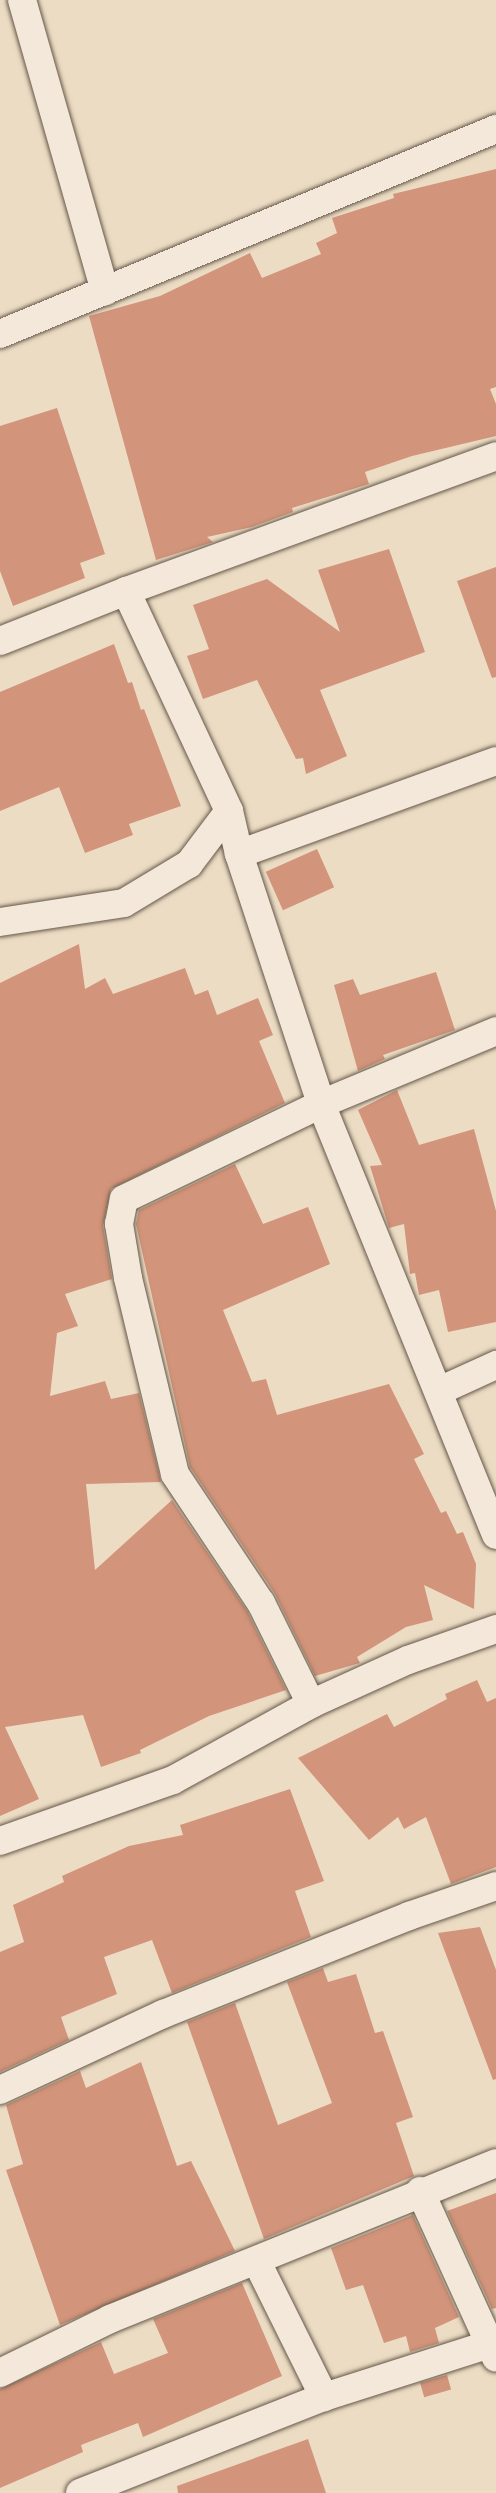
<!DOCTYPE html>
<html>
<head>
<meta charset="utf-8">
<style>
	body { margin:0 }
	#map { position:relative; width:496px; height:2493px; overflow:hidden; background:#eddcc4; font-family:Vollkorn,serif }
	div>[style] { position:absolute }
	[style*='--x'] { left:calc(var(--x)*1px); top:calc(var(--y)*1px); width:calc(var(--w)*1px); rotate:calc(var(--a)*1deg) }
	.building>* { inset:0; background:#d2947a; transform-origin:0 0 }
	.roads { filter:drop-shadow(0 0 2px #645849) drop-shadow(0 0 2px #645849) }
	.street>* { height:28px; margin:-14px; padding:0 14px; transform-origin:14px; border-radius:14px; background:#f3e8d9 }
	span { translate:-50% -50%; white-space:nowrap; text-align:center; line-height:1.15; -webkit-text-stroke:4.5px #f3e8d9; paint-order:stroke }
</style>
</head>
<body>
<div id="map">
	<div class="building">
		<div style="clip-path:polygon(496px 169px,496px 387px,490px 389px,496px 404px,496px 436px,412px 456px,365px 472px,369px 484px,292px 508px,293px 512px,252px 527px,207px 537px,213px 542px,156px 560px,89px 316px,160px 296px,250px 253px,262px 278px,321px 254px,316px 243px,337px 233px,332px 218px,394px 198px,393px 194px)"></div>
		<div style="clip-path:polygon(57px 408px,105px 554px,80px 563px,85px 578px,13px 606px,0 571px,0 426px)"></div>
		<div style="clip-path:polygon(389px 549px,425px 652px,320px 690px,347px 756px,306px 774px,303px 758px,296px 759px,257px 680px,203px 699px,187px 656px,209px 649px,193px 605px,267px 579px,340px 632px,318px 570px)"></div>
		<div style="clip-path:polygon(496px 567px,496px 677px,492px 678px,457px 581px)"></div>
		<div style="clip-path:polygon(114px 644px,128px 683px,132px 682px,141px 710px,144px 709px,181px 806px,129px 824px,133px 835px,85px 853px,59px 787px,0 811px,0 692px)"></div>
		<div style="left:317px;top:849px;width:42px;height:56px;rotate:66deg"></div>
		<div style="clip-path:polygon(79px 944px,85px 989px,105px 978px,113px 994px,185px 968px,195px 995px,208px 990px,217px 1015px,258px 998px,273px 1035px,259px 1041px,285px 1103px,111px 1189px,103px 1226px,112px 1279px,65px 1294px,78px 1326px,57px 1333px,50px 1396px,105px 1381px,111px 1399px,139px 1393px,161px 1482px,86px 1484px,95px 1570px,172px 1500px,247px 1611px,286px 1690px,209px 1716px,140px 1750px,141px 1753px,101px 1767px,83px 1715px,5px 1727px,39px 1799px,0 1816px,0 983px)"></div>
		<div style="clip-path:polygon(436px 972px,455px 1030px,383px 1055px,385px 1059px,358px 1071px,334px 985px,353px 979px,360px 995px)"></div>
		<div style="clip-path:polygon(397px 1090px,419px 1145px,474px 1129px,496px 1211px,496px 1322px,448px 1332px,439px 1290px,419px 1295px,415px 1273px,410px 1274px,404px 1224px,389px 1228px,370px 1166px,382px 1165px,358px 1110px)"></div>
		<div style="clip-path:polygon(235px 1164px,263px 1224px,308px 1207px,330px 1264px,223px 1310px,252px 1382px,266px 1379px,277px 1415px,389px 1384px,424px 1454px,414px 1459px,441px 1513px,446px 1511px,457px 1534px,463px 1532px,476px 1564px,474px 1609px,424px 1585px,433px 1620px,406px 1627px,357px 1657px,360px 1663px,315px 1676px,275px 1594px,190px 1467px,136px 1224px,139px 1210px)"></div>
		<div style="clip-path:polygon(477px 1680px,487px 1702px,496px 1698px,496px 1867px,451px 1884px,426px 1817px,404px 1829px,398px 1817px,369px 1840px,298px 1758px,387px 1714px,394px 1727px,447px 1699px,445px 1694px)"></div>
		<div style="clip-path:polygon(290px 1789px,324px 1881px,295px 1891px,311px 1937px,172px 1993px,152px 1940px,104px 1957px,117px 1994px,61px 2017px,69px 2040px,0 2072px,0 1952px,24px 1942px,13px 1905px,64px 1882px,62px 1876px,129px 1846px,183px 1835px,180px 1825px)"></div>
		<div style="clip-path:polygon(480px 1927px,496px 1970px,496px 2079px,493px 2080px,438px 1933px)"></div>
		<div style="clip-path:polygon(323px 1968px,328px 1982px,356px 1974px,375px 2033px,383px 2031px,413px 2117px,396px 2123px,414px 2176px,264px 2239px,187px 2022px,235px 2003px,278px 2125px,332px 2103px,287px 1982px)"></div>
		<div style="clip-path:polygon(141px 2062px,177px 2166px,191px 2161px,235px 2251px,60px 2325px,6px 2170px,23px 2164px,6px 2105px,80px 2071px,86px 2088px)"></div>
		<div style="clip-path:polygon(496px 2193px,496px 2308px,492px 2309px,447px 2211px)"></div>
		<div style="clip-path:polygon(413px 2215px,459px 2317px,435px 2328px,439px 2343px,410px 2352px,406px 2336px,384px 2343px,363px 2285px,346px 2290px,331px 2248px)"></div>
		<div style="clip-path:polygon(242px 2283px,282px 2376px,143px 2437px,138px 2423px,81px 2445px,83px 2452px,0 2488px,0 2389px,101px 2342px,114px 2374px,168px 2353px,153px 2319px)"></div>
		<div style="left:447px;top:2375px;width:15px;height:28px;rotate:74deg"></div>
		<div style="clip-path:polygon(308px 2439px,326px 2493px,178px 2493px,177px 2486px)"></div>
	</div>
	<div class="roads">
		<div class="street">
			<div style="--x:22;--y:0;--w:303;--a:74.1"></div>
			<div style="--x:0;--y:334;--w:537;--a:-22.46"></div>
			<div style="--x:126;--y:591;--w:243;--a:64.9"></div>
			<div style="--x:229;--y:811;--w:44;--a:76.9"></div>
			<div style="--x:239;--y:854;--w:263;--a:71.8"></div>
			<div style="--x:321;--y:1104;--w:465;--a:67.9"></div>
			<div style="--x:0;--y:641;--w:136;--a:-21.6"></div>
			<div style="--x:126;--y:591;--w:394;--a:-20"></div>
			<div style="--x:239;--y:854;--w:273;--a:-19.9"></div>
			<div style="--x:0;--y:922;--w:125;--a:-8.7"></div>
			<div style="--x:124;--y:903;--w:76;--a:-31"></div>
			<div style="--x:189;--y:864;--w:66;--a:-53"></div>
			<div style="--x:439;--y:1391;--w:63;--a:-24.5"></div>
			<div style="--x:311;--y:1704;--w:113;--a:-116.3"></div>
			<div style="--x:261;--y:1603;--w:155;--a:-123.7"></div>
			<div style="--x:175;--y:1474;--w:202;--a:-103.5"></div>
			<div style="--x:128;--y:1278;--w:55;--a:-99.5"></div>
			<div style="--x:119;--y:1224;--w:25;--a:-79"></div>
			<div style="--x:124;--y:1199;--w:219;--a:-25.7"></div>
			<div style="--x:321;--y:1104;--w:190;--a:-22.6"></div>
			<div style="--x:0;--y:1841;--w:183;--a:-19.4"></div>
			<div style="--x:173;--y:1780;--w:158;--a:-28.8"></div>
			<div style="--x:311;--y:1704;--w:107;--a:-24.4"></div>
			<div style="--x:408;--y:1660;--w:93;--a:-19.4"></div>
			<div style="--x:0;--y:2090;--w:180;--a:-25"></div>
			<div style="--x:163;--y:2014;--w:265;--a:-21.7"></div>
			<div style="--x:409;--y:1916;--w:92;--a:-19"></div>
			<div style="--x:420;--y:2191;--w:183;--a:65.5"></div>
			<div style="--x:257;--y:2262;--w:151;--a:63.6"></div>
			<div style="--x:0;--y:2373;--w:123;--a:-26.1"></div>
			<div style="--x:110;--y:2319;--w:416;--a:-22"></div>
			<div style="--x:80;--y:2493;--w:262;--a:-21.5"></div>
			<div style="--x:324;--y:2397;--w:181;--a:-17.7"></div>
		</div>
	</div>
</div>
</body>
</html>
